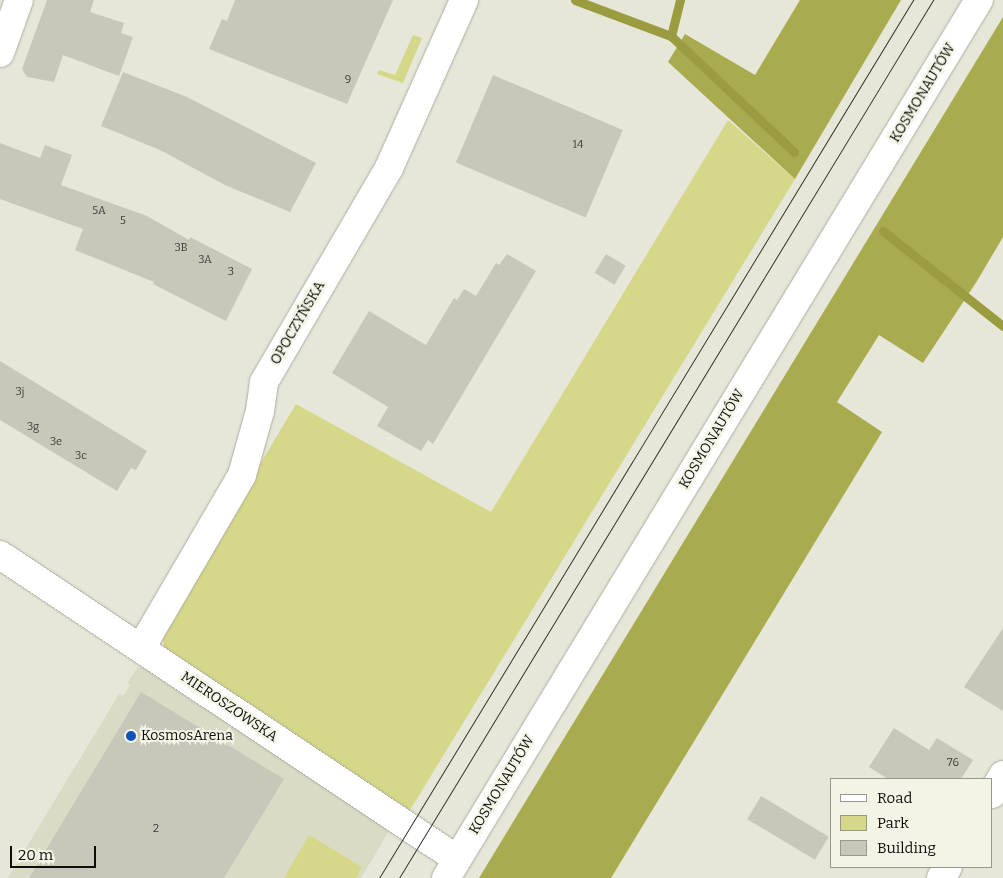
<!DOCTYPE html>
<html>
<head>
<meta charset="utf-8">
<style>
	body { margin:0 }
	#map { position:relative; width:1003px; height:878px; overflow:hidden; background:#e6e7d8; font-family:Bitter,serif }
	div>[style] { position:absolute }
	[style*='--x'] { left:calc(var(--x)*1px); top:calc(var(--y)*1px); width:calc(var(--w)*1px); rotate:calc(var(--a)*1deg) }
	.built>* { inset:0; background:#d9dbc5 }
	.green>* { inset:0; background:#d5d888 }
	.forest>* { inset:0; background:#a9ab4f }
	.stream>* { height:9px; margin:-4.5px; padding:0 4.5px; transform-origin:4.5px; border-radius:4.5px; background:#9b9c40 }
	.building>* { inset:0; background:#c7c8ba; transform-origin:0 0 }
	.roads { filter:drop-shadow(0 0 1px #acada0) drop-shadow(0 0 1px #acada0) }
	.minor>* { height:28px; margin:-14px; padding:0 14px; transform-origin:14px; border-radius:14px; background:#fff }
	.secondary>* { height:28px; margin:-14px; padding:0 14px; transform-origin:14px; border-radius:14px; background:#fff }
	.tram>* { height:1px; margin:-0.5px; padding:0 0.5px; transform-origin:0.5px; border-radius:0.5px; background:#34352e }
	.dots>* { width:14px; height:14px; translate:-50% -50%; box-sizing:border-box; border:2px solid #f3f4e6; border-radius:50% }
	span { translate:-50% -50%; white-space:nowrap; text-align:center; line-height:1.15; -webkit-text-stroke:4px #f3f4e6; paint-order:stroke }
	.number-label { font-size:11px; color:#3c3d36 }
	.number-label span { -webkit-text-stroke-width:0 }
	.street-label { font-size:14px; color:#0e0f0a }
	.poi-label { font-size:14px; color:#0e0f0a }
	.left { translate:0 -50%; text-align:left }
	.legend { position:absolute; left:830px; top:778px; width:162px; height:90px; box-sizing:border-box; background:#f3f4e6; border:1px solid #97988e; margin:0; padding:6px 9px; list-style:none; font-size:15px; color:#0e0f0a }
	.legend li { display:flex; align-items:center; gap:10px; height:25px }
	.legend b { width:25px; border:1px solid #97988e }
	.scale { position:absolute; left:10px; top:846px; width:86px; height:22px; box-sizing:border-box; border:2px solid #0e0f0a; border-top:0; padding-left:6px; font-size:15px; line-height:18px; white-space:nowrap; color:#0e0f0a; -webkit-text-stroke:4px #f3f4e6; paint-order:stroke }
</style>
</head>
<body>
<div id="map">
	<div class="built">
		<div style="clip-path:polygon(138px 667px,148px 668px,390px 829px,361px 878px,8px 878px,119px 694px,123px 696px,130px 685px,127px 683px)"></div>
	</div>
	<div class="green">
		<div style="clip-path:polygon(413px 35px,422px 38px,403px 83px,377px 74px,379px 70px,395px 75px)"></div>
		<div style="clip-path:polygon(728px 120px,795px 179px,407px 815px,165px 650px,161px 631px,296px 404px,491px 512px)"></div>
		<div style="clip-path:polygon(309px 835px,362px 867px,356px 878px,284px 878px)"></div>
	</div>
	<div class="forest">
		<div style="clip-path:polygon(800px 0,901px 0,795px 179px,668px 62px,685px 34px,755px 75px)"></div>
		<div style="clip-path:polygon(1003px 17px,1003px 237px,977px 281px,923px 363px,879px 335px,837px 402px,882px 432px,611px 878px,479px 878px)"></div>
	</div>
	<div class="stream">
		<div style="--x:575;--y:0;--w:103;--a:20.6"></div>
		<div style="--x:680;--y:0;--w:37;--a:104"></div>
		<div style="--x:671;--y:36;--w:169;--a:43.3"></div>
		<div style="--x:883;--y:231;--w:153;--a:38.4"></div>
	</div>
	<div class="building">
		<div style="clip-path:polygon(47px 0,94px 0,90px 12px,124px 23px,121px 33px,133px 37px,119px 76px,63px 55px,54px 82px,27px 77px,22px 69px)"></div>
		<div style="clip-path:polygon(235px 0,393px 0,347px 104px,209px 49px,222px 19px,227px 21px)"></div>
		<div style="clip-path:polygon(123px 72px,187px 97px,316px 163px,290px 212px,225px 185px,160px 150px,101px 126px)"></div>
		<div style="left:493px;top:75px;width:141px;height:95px;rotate:23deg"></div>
		<div style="clip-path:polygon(0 143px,40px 158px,45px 145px,72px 155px,61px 185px,147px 216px,189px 240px,190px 237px,252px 269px,226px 321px,153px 284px,154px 282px,75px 250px,83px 229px,0 199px)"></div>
		<div style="clip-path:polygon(507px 254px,536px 271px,433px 444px,428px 440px,421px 451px,377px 426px,388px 407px,332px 373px,369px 311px,426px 345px,454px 298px,457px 300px,464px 289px,476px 296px,496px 263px,499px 265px)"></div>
		<div style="left:606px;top:254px;width:23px;height:22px;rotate:31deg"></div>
		<div style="clip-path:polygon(0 361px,147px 451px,136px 470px,131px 468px,117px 491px,0 420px)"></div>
		<div style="clip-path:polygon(1003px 628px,1003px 711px,964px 687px)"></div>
		<div style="clip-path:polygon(141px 692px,284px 779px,224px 878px,29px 878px)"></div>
		<div style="clip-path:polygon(894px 728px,929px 750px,937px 738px,973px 760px,961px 779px,888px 779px,869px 767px)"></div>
		<div style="left:761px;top:796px;width:79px;height:27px;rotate:31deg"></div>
	</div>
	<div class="roads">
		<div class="minor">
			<div style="--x:0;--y:53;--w:56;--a:-70.3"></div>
			<div style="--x:0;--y:555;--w:549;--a:33.63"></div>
			<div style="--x:141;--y:648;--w:200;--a:-59.7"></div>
			<div style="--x:242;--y:475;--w:66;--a:-74.3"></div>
			<div style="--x:260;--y:411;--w:29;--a:-82"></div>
			<div style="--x:264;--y:382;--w:248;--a:-59.7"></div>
			<div style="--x:389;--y:168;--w:184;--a:-65.9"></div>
			<div style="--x:992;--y:794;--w:22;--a:-60"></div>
			<div style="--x:941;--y:878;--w:13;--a:-58"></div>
		</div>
		<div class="secondary">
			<div style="--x:446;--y:878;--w:1027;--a:-58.74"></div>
		</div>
	</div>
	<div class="tram">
		<div style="--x:379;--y:878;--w:1028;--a:-58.69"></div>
		<div style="--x:399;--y:878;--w:1028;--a:-58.69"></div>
	</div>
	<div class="dots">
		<div style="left:131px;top:736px;background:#0f53be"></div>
	</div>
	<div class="number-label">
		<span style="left:348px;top:80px">9</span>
		<span style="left:578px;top:145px">14</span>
		<span style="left:99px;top:211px">5A</span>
		<span style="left:123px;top:221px">5</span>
		<span style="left:181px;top:248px">3B</span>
		<span style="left:205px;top:260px">3A</span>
		<span style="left:231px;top:272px">3</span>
		<span style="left:20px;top:392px">3j</span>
		<span style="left:33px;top:427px">3g</span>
		<span style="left:56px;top:442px">3e</span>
		<span style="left:81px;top:456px">3c</span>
		<span style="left:953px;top:763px">76</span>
		<span style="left:156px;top:829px">2</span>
	</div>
	<div class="street-label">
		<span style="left:923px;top:93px;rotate:-59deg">KOSMONAUTÓW</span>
		<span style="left:298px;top:323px;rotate:-60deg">OPOCZYŃSKA</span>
		<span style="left:712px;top:439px;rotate:-59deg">KOSMONAUTÓW</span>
		<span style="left:229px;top:707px;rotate:34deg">MIEROSZOWSKA</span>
		<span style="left:502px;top:785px;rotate:-59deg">KOSMONAUTÓW</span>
	</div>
	<div class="poi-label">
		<span class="left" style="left:141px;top:736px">KosmosArena</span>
	</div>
	<ul class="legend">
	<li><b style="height:6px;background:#fff"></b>Road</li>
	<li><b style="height:14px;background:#d5d888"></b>Park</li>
	<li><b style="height:14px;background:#c7c8ba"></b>Building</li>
	</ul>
	<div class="scale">20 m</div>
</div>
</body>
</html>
